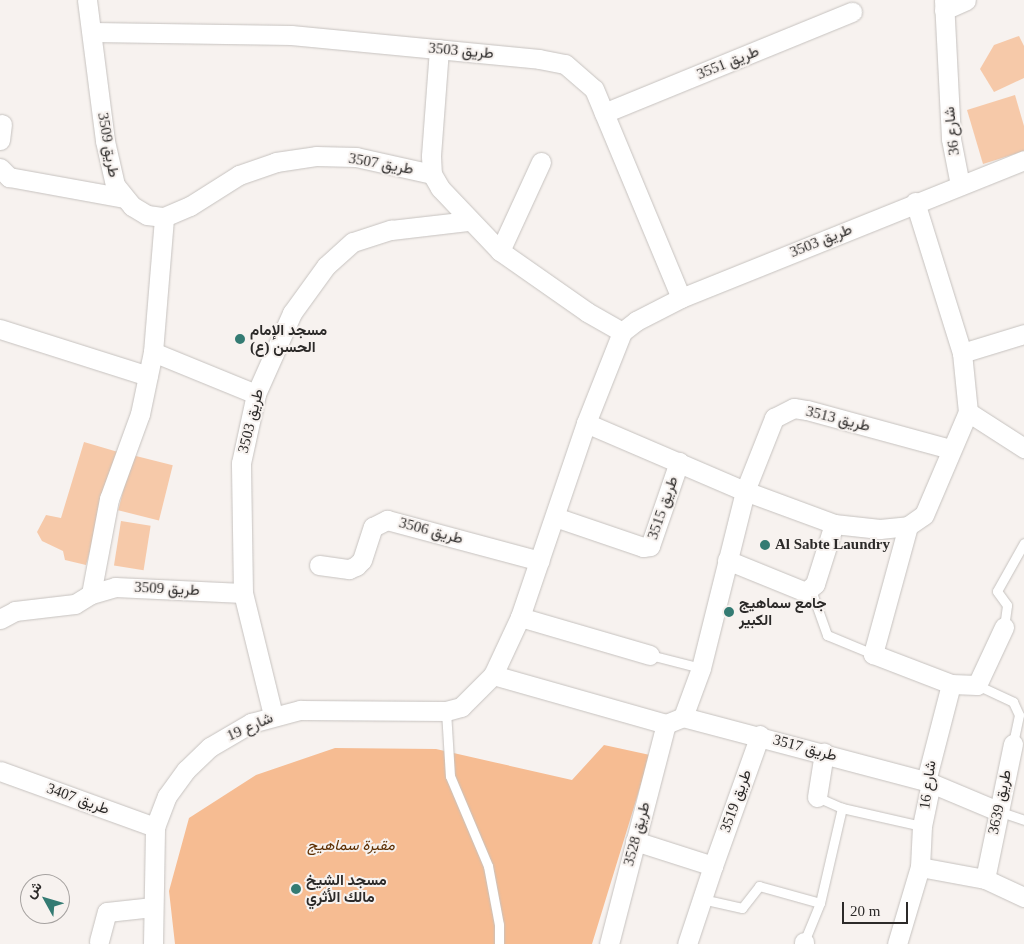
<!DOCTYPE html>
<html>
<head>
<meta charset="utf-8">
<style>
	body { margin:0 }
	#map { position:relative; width:1024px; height:944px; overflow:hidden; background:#f7f2ef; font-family:"Times New Roman",Vazirmatn,serif }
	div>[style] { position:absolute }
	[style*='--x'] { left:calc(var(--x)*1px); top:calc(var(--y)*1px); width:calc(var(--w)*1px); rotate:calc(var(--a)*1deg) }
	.green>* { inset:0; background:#f6bc92 }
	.building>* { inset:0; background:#f6c9a9; transform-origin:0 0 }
	.roads { filter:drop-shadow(0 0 1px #c6c2bf) drop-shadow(0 0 1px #c6c2bf) }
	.lane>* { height:9px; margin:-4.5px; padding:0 4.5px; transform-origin:4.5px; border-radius:4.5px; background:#fff }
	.street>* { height:19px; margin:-9.5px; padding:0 9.5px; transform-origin:9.5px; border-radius:9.5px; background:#fff }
	.dots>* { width:14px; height:14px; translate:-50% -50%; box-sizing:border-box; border:2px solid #f7f2ef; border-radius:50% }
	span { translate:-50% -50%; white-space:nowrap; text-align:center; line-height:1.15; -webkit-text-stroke:4px #f7f2ef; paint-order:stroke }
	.street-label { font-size:15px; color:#2c2a29 }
	.poi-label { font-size:15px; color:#2c2a29; font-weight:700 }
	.left { translate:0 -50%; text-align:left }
	.park-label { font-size:15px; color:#5e3004; font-style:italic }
	.north { position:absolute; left:20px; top:874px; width:50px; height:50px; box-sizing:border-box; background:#f7f2ef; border:1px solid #a6a2a0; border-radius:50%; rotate:309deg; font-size:14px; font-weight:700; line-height:20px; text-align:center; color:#2c2a29 }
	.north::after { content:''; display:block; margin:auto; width:18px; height:22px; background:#347b73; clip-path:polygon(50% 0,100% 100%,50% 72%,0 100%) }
	.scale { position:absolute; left:842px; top:902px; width:66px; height:22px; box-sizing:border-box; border:2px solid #2c2a29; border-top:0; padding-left:6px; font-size:15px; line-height:18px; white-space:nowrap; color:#2c2a29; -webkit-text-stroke:4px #f7f2ef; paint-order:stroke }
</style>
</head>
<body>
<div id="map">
	<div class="green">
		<div style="clip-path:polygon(604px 745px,650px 755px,592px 944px,175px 944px,169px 891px,189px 818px,256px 775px,335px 748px,436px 749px,572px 780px)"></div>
	</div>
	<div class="building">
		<div style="clip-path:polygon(1019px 36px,1024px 46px,1024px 78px,994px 92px,980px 69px,994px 45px)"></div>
		<div style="clip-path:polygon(1015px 95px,1024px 126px,1024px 151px,983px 164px,967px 110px)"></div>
		<div style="clip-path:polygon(84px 442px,118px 452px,86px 565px,65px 560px,63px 551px,42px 541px,37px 532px,46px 515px,61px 518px)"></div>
		<div style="left:132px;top:455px;width:42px;height:57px;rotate:14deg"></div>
		<div style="left:121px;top:521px;width:30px;height:45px;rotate:9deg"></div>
	</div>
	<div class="roads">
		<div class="lane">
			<div style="--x:811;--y:590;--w:48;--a:70.4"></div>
			<div style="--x:827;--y:635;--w:50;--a:22.4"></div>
			<div style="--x:1004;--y:627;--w:22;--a:-82"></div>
			<div style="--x:1007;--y:605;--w:17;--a:-126"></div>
			<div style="--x:997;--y:591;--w:55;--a:-60.6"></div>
			<div style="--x:650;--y:655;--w:53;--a:14.3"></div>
			<div style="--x:977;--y:685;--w:40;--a:25"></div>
			<div style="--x:1013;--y:702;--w:14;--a:65"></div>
			<div style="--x:1019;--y:715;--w:30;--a:102"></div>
			<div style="--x:446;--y:711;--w:65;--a:86.5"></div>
			<div style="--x:450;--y:776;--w:98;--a:67.1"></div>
			<div style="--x:488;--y:866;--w:60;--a:79.4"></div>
			<div style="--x:499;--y:925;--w:19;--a:90"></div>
			<div style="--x:817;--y:797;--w:27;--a:24"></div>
			<div style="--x:842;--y:808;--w:82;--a:12.7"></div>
			<div style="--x:998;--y:811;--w:28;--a:19"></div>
			<div style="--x:702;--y:899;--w:41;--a:12.7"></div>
			<div style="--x:742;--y:908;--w:28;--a:-52"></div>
			<div style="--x:759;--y:886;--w:63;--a:15.6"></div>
			<div style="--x:804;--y:942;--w:42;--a:-67.7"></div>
			<div style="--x:820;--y:903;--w:98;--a:-77"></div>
		</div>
		<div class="street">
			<div style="--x:87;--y:0;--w:142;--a:82.7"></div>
			<div style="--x:105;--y:141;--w:45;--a:77.2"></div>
			<div style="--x:115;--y:185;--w:27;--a:51"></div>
			<div style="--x:132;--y:206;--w:17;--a:31"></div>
			<div style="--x:147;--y:215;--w:17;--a:7"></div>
			<div style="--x:944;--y:0;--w:139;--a:87.1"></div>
			<div style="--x:951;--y:139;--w:47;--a:78.9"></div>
			<div style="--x:944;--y:10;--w:24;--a:-24"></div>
			<div style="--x:93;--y:32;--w:198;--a:0.9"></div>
			<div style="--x:291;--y:35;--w:249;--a:5.5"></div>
			<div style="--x:539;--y:59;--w:26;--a:11"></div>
			<div style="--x:565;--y:64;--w:38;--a:41"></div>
			<div style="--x:594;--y:89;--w:226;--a:67.4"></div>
			<div style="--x:439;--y:49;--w:107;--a:94.3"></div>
			<div style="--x:431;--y:156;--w:18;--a:87"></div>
			<div style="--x:432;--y:174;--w:16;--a:60"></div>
			<div style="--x:440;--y:188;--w:87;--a:46.4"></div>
			<div style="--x:500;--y:251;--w:106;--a:35"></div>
			<div style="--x:587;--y:312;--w:40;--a:29.7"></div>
			<div style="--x:604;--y:113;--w:268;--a:-22.2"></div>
			<div style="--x:0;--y:140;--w:16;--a:-83"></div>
			<div style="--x:0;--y:168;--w:13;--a:45"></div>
			<div style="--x:9;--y:177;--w:117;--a:10.3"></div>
			<div style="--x:164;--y:217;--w:28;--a:-23"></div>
			<div style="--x:190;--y:206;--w:58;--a:-32.3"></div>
			<div style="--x:239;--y:175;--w:39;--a:-19"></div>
			<div style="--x:276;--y:162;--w:40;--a:-8.5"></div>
			<div style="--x:316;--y:156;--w:40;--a:1.4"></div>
			<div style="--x:356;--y:157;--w:78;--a:12.6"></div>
			<div style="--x:500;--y:251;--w:98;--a:-65.3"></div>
			<div style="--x:0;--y:329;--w:155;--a:17.6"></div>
			<div style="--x:153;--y:352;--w:111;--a:22.2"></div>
			<div style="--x:962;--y:353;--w:65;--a:-17"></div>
			<div style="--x:968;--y:412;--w:67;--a:32.7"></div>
			<div style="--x:586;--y:423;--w:173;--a:23.2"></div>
			<div style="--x:745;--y:491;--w:95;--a:20.3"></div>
			<div style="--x:834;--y:524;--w:46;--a:6.2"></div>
			<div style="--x:880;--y:529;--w:28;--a:-6"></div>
			<div style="--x:908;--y:526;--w:19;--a:-35"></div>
			<div style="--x:924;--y:515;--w:112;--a:-66.9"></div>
			<div style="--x:968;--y:412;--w:59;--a:-95.8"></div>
			<div style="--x:962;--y:353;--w:158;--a:-107.3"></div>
			<div style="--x:555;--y:517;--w:93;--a:18.8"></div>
			<div style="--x:643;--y:547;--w:7;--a:-8"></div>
			<div style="--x:650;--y:546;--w:89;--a:-71"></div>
			<div style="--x:908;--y:526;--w:133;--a:105.3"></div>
			<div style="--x:873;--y:654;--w:84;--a:21"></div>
			<div style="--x:951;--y:684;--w:26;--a:2"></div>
			<div style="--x:977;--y:685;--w:64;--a:-65"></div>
			<div style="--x:727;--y:560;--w:85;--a:22.1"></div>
			<div style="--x:806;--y:592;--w:12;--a:-42"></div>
			<div style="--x:815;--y:584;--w:63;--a:-72.4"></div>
			<div style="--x:319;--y:565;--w:30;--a:8"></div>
			<div style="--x:349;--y:569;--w:8;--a:-23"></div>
			<div style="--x:356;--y:566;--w:8;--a:-45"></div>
			<div style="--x:362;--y:560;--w:35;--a:-72"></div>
			<div style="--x:373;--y:527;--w:16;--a:-27"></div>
			<div style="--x:387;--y:520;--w:158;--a:15"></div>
			<div style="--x:91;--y:594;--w:97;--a:-79.3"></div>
			<div style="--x:109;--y:499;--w:90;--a:-70"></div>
			<div style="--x:140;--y:414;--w:63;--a:-78.2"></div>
			<div style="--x:153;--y:352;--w:135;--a:-85.3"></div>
			<div style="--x:520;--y:617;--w:135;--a:16.3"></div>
			<div style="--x:0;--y:619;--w:17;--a:-28"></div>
			<div style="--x:15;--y:611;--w:60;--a:-6.7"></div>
			<div style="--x:75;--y:604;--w:19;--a:-32"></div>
			<div style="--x:91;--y:594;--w:25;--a:-16"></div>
			<div style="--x:115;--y:587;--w:128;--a:2.7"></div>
			<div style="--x:493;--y:675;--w:180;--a:15.8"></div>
			<div style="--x:273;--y:715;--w:126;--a:-103.8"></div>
			<div style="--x:243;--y:593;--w:130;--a:-90.9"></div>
			<div style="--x:241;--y:463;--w:71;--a:-77.7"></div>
			<div style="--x:256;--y:394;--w:89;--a:-66"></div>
			<div style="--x:292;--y:313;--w:58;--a:-54.1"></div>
			<div style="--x:326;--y:266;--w:36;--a:-42"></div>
			<div style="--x:353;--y:242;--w:40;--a:-18"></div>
			<div style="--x:391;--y:230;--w:79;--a:-6.6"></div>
			<div style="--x:683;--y:717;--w:251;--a:14.8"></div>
			<div style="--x:666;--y:724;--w:18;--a:-22"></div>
			<div style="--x:683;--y:717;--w:52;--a:-69.8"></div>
			<div style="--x:701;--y:668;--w:182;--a:-76"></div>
			<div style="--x:745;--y:491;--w:79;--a:-68.3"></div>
			<div style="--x:774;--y:418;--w:22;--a:-27"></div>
			<div style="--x:794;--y:408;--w:13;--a:9"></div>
			<div style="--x:807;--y:410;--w:149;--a:15.2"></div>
			<div style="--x:0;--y:771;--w:165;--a:19.9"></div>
			<div style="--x:931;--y:783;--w:73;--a:22.7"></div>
			<div style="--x:817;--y:797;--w:45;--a:-81"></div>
			<div style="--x:635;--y:841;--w:82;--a:17.8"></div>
			<div style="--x:713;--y:866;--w:82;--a:108.4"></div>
			<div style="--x:713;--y:866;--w:139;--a:-70.3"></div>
			<div style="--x:920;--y:867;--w:66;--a:10.5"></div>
			<div style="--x:985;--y:879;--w:43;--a:24.8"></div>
			<div style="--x:985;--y:879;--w:138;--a:-78.3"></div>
			<div style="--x:99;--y:941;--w:30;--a:-75"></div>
			<div style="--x:107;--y:912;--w:46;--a:-6.2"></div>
			<div style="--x:153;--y:944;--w:117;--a:-89"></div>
			<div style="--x:155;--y:827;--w:33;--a:-69"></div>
			<div style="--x:167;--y:796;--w:32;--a:-54"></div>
			<div style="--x:186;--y:770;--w:33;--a:-44"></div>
			<div style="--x:210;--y:747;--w:48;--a:-30.3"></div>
			<div style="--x:251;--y:723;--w:51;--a:-14.9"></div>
			<div style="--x:300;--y:710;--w:146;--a:0.4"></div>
			<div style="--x:446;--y:711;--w:16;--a:-15"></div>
			<div style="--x:461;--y:707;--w:45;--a:-45"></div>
			<div style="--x:493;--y:675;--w:64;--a:-65"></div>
			<div style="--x:520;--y:617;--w:205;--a:-71.2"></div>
			<div style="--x:586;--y:423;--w:98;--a:-68.4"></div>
			<div style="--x:622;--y:332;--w:18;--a:-38"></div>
			<div style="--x:636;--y:321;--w:51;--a:-27.1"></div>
			<div style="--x:681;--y:298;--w:370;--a:-21.9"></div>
			<div style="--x:609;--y:944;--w:227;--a:-75.5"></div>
			<div style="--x:804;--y:944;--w:2;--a:-90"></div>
			<div style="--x:897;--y:944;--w:80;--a:-73.4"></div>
			<div style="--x:920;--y:867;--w:41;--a:-87.2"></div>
			<div style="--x:922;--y:826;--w:44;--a:-78.2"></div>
			<div style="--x:931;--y:783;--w:5;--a:-158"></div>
			<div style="--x:926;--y:781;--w:100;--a:-75.5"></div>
		</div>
	</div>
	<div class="dots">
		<div style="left:240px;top:339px;background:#347b73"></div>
		<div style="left:765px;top:545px;background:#347b73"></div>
		<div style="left:729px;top:612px;background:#347b73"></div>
		<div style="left:296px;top:889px;background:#347b73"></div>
	</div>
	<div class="street-label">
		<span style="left:461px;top:51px;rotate:5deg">طريق 3503</span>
		<span style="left:728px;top:63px;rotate:-22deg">طريق 3551</span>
		<span style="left:952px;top:131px;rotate:-96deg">شارع 36</span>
		<span style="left:108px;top:145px;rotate:80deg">طريق 3509</span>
		<span style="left:381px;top:164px;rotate:10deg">طريق 3507</span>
		<span style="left:821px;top:241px;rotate:-22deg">طريق 3503</span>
		<span style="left:838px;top:419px;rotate:14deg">طريق 3513</span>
		<span style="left:251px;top:421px;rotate:-76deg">طريق 3503</span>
		<span style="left:663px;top:508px;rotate:-71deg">طريق 3515</span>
		<span style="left:431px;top:531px;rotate:15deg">طريق 3506</span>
		<span style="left:167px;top:589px;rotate:3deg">طريق 3509</span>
		<span style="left:250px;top:727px;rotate:-24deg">شارع 19</span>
		<span style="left:805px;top:748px;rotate:15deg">طريق 3517</span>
		<span style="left:928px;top:785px;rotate:-82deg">شارع 16</span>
		<span style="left:78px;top:799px;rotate:20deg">طريق 3407</span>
		<span style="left:736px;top:801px;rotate:-70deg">طريق 3519</span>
		<span style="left:1000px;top:802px;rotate:-78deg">طريق 3639</span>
		<span style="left:637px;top:834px;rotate:-75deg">طريق 3528</span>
	</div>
	<div class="poi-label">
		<span class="left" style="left:250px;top:339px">مسجد الإمام<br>الحسن (ع)</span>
		<span class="left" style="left:775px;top:545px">Al Sabte Laundry</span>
		<span class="left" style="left:739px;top:612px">جامع سماهيج<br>الكبير</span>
		<span class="left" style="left:306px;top:889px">مسجد الشيخ<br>مالك الأثري</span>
	</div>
	<div class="park-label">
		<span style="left:351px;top:846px">مقبرة سماهيج</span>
	</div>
	<div class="north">ش</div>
	<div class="scale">20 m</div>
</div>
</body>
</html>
